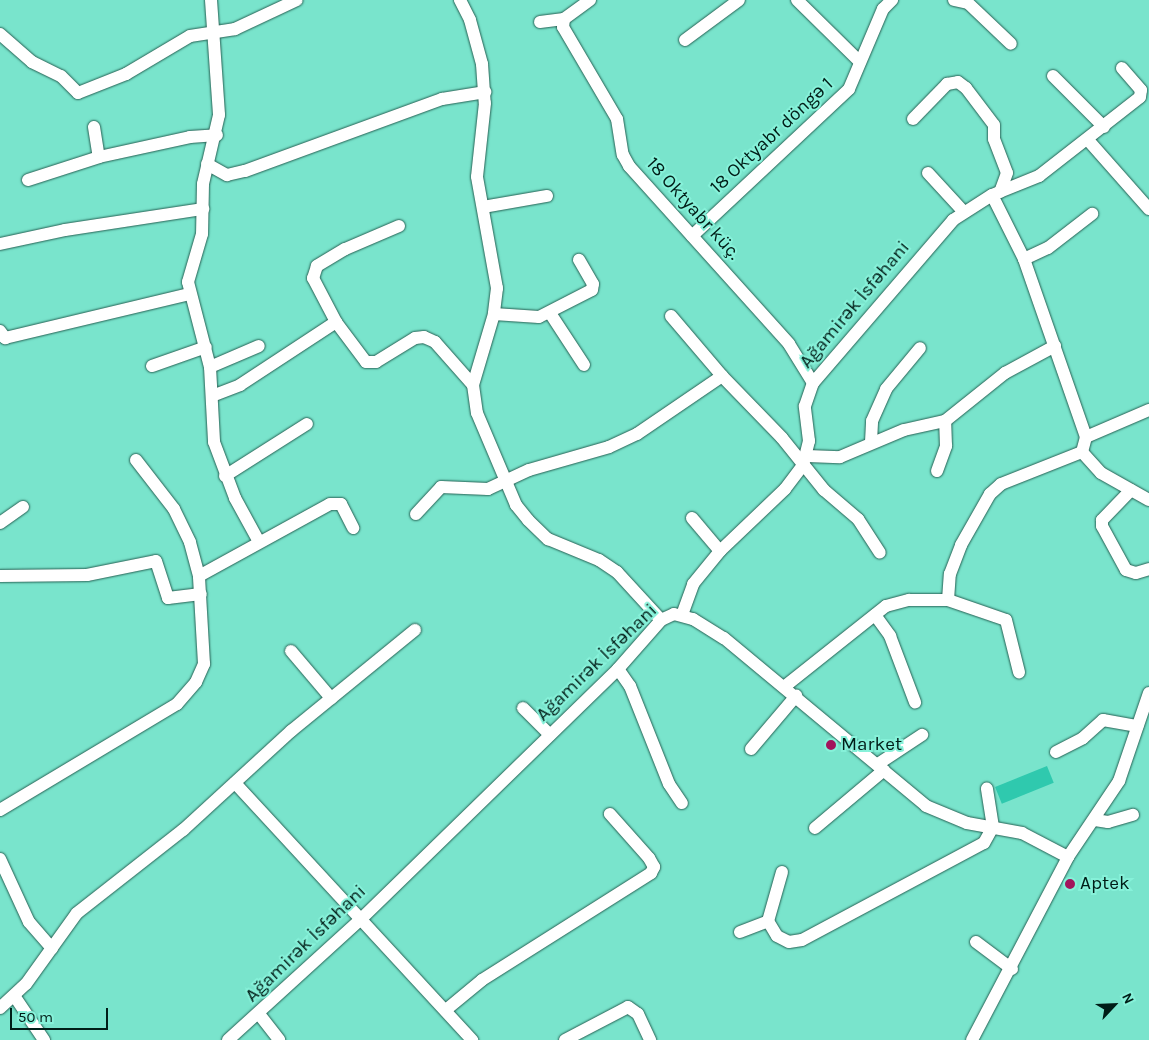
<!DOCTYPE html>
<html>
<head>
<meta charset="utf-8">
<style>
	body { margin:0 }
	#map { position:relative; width:1149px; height:1040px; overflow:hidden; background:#79e4cc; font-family:Karla,sans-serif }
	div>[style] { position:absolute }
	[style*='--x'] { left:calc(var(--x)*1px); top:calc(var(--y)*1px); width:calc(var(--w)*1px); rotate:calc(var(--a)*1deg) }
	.building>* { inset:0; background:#2fc9ae; transform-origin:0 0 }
	.roads { filter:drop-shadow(0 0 1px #266053) drop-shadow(0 0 1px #266053) }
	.street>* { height:12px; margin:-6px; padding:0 6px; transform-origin:6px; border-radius:6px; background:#fff }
	.dots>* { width:14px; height:14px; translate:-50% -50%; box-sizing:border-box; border:2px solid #86f1d9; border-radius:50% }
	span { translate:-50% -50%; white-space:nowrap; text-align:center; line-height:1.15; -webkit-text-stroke:4px #86f1d9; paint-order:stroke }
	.street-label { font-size:19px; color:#001d17 }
	.poi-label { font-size:19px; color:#001d17 }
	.left { translate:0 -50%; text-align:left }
	.north { position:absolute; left:1089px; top:980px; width:50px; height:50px; -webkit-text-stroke:4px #86f1d9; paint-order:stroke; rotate:65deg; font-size:14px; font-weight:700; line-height:20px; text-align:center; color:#001d17 }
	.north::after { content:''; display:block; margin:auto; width:18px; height:22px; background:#001d17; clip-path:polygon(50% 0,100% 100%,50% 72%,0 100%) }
	.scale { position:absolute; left:10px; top:1008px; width:98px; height:22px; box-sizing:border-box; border:2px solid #001d17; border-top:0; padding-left:6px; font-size:15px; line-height:18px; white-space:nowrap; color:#001d17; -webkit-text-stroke:4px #86f1d9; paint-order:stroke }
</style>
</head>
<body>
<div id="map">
	<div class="building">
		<div style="left:1047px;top:766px;width:18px;height:56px;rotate:68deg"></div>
	</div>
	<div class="roads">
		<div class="street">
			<div style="--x:211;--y:0;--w:115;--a:86"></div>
			<div style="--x:219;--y:115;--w:71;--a:103.1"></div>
			<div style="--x:203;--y:184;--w:50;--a:91.1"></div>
			<div style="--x:202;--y:234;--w:50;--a:106.3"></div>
			<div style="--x:188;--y:282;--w:88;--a:75.5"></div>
			<div style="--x:210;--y:367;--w:75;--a:86.9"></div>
			<div style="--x:214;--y:442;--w:60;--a:69.4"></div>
			<div style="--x:235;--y:498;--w:48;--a:61.3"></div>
			<div style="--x:460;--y:0;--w:22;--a:63"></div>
			<div style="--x:470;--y:20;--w:46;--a:74.7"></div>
			<div style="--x:482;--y:64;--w:39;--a:86"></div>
			<div style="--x:485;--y:103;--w:74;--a:96.2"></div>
			<div style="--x:477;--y:177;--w:113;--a:79.8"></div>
			<div style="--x:497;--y:288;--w:26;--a:97"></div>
			<div style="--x:494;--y:314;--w:74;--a:106.5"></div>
			<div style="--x:473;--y:385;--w:28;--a:82"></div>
			<div style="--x:477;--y:413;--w:100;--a:67"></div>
			<div style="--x:516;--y:505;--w:19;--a:51"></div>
			<div style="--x:528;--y:520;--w:28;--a:44"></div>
			<div style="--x:548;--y:539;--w:55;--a:22.4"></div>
			<div style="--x:599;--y:560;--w:22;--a:34"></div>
			<div style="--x:617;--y:572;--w:65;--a:47.5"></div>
			<div style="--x:590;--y:0;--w:32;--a:144"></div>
			<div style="--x:564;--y:19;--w:8;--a:97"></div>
			<div style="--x:563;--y:27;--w:107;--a:59.6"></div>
			<div style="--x:617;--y:119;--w:36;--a:81"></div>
			<div style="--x:623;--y:155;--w:13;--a:61"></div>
			<div style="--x:629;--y:166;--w:239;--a:48"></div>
			<div style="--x:789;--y:344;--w:46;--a:58.4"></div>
			<div style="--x:797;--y:0;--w:88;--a:44.5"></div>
			<div style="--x:954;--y:0;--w:14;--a:12"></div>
			<div style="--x:968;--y:3;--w:59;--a:43.6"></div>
			<div style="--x:540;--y:22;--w:24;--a:-7"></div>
			<div style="--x:0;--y:34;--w:43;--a:41.2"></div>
			<div style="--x:32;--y:62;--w:32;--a:26"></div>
			<div style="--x:61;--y:76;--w:24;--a:45"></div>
			<div style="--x:78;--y:93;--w:52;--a:-21.6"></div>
			<div style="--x:126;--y:74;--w:74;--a:-30.7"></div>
			<div style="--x:190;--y:36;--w:46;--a:-8.8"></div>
			<div style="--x:235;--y:29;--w:68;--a:-25.1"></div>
			<div style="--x:685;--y:40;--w:67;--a:-36.5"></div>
			<div style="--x:1053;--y:76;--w:72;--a:45"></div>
			<div style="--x:913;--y:119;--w:49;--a:-45.8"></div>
			<div style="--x:947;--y:84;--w:11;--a:-10"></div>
			<div style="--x:958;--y:82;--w:10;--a:37"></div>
			<div style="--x:966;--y:88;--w:46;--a:52.9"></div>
			<div style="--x:994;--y:125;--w:14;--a:90"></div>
			<div style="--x:994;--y:139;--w:36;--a:69"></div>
			<div style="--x:1007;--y:173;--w:20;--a:110"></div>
			<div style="--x:94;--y:127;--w:30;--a:81"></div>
			<div style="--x:1088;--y:140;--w:92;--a:48.5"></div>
			<div style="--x:207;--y:164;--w:23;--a:29"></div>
			<div style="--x:227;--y:175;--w:18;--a:-13"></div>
			<div style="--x:245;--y:171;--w:210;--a:-20.1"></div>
			<div style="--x:442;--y:99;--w:44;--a:-9.2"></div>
			<div style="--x:928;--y:173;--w:52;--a:47.4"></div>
			<div style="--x:28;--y:180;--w:75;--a:-17.9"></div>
			<div style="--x:99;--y:157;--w:93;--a:-12.4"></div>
			<div style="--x:190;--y:137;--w:27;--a:-4"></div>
			<div style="--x:992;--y:195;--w:72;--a:63.4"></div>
			<div style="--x:1024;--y:259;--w:188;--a:70.8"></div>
			<div style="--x:483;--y:207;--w:65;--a:-9.8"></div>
			<div style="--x:399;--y:226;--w:59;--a:156.9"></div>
			<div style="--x:345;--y:249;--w:33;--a:149"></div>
			<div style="--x:317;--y:266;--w:13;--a:108"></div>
			<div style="--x:313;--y:278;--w:50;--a:62.4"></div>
			<div style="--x:336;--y:322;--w:50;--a:53.1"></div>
			<div style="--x:366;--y:362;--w:10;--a:0"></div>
			<div style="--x:376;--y:362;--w:46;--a:-31.6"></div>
			<div style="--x:415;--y:338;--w:9;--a:-6"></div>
			<div style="--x:424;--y:337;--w:12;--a:24"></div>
			<div style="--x:435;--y:342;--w:57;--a:48.5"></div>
			<div style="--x:692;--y:236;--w:215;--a:-43.1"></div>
			<div style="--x:849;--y:89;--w:87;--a:-67"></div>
			<div style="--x:883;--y:9;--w:13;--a:-45"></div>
			<div style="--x:0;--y:244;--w:66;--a:-12.2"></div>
			<div style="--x:65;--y:230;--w:140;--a:-8.7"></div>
			<div style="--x:1024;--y:259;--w:26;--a:-25"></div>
			<div style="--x:1048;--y:248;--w:56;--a:-37.7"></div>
			<div style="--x:550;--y:313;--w:62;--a:56.8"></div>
			<div style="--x:494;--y:314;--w:45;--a:3.8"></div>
			<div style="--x:539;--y:317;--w:59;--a:-27"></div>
			<div style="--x:592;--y:290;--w:6;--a:-81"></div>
			<div style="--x:593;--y:284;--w:28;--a:-120"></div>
			<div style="--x:671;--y:316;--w:79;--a:49.6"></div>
			<div style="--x:0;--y:331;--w:9;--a:54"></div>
			<div style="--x:5;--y:338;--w:189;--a:-13.4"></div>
			<div style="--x:152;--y:366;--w:57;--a:-19.4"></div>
			<div style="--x:210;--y:367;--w:53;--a:-23.2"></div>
			<div style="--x:212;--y:396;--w:30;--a:-21"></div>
			<div style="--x:240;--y:385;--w:115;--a:-33.3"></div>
			<div style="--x:871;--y:442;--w:21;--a:-87"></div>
			<div style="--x:872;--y:421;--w:35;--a:-66"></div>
			<div style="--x:886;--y:389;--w:53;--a:-50.3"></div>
			<div style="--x:1082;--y:452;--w:28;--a:48"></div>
			<div style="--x:1101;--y:473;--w:55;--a:29.4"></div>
			<div style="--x:807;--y:456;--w:33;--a:2"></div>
			<div style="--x:840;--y:457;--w:69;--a:-22.9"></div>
			<div style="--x:904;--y:430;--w:42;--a:-12.4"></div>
			<div style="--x:945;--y:421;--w:77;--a:-38.7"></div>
			<div style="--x:1005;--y:373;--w:57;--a:-28.4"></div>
			<div style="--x:937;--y:471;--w:27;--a:-70"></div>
			<div style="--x:946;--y:446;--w:25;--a:-92"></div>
			<div style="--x:225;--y:476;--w:97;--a:-32.4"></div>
			<div style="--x:1131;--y:490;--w:42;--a:134"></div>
			<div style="--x:1102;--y:520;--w:6;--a:90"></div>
			<div style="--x:1102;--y:526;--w:50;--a:61.4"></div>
			<div style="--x:1126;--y:570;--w:10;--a:17"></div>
			<div style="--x:1136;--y:573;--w:14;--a:-17"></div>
			<div style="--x:416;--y:514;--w:37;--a:-47"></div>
			<div style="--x:441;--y:487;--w:47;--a:2.4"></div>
			<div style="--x:488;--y:489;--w:45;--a:-24.9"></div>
			<div style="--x:529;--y:470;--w:83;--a:-16"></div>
			<div style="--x:609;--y:447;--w:31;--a:-25"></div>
			<div style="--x:637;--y:434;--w:103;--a:-34.3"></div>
			<div style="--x:722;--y:376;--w:86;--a:45.9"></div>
			<div style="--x:782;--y:438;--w:67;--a:51.1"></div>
			<div style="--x:824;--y:490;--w:45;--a:40.5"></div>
			<div style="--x:858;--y:519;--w:40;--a:57.1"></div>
			<div style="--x:692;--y:518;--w:43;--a:49.7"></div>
			<div style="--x:0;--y:523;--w:28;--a:-35"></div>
			<div style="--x:0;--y:576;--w:87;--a:-0.7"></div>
			<div style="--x:87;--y:575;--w:70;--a:-11.5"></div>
			<div style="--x:156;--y:561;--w:39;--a:72"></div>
			<div style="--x:168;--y:598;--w:33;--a:-7"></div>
			<div style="--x:199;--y:576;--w:149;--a:-28.8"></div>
			<div style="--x:330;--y:504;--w:11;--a:0"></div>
			<div style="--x:341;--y:504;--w:27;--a:63"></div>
			<div style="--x:948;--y:600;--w:61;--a:19"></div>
			<div style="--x:1006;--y:620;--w:54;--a:76"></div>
			<div style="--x:682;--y:615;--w:33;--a:-70"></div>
			<div style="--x:693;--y:584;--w:43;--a:-50.7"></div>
			<div style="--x:720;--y:551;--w:90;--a:-43.6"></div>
			<div style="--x:785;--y:489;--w:30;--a:-53"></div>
			<div style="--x:803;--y:465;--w:25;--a:-76"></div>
			<div style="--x:809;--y:441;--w:35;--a:-97"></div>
			<div style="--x:805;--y:406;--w:24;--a:-71"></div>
			<div style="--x:813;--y:383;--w:215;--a:-49.3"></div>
			<div style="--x:953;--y:220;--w:46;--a:-32.7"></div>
			<div style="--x:992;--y:195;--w:51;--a:-22"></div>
			<div style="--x:1039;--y:176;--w:128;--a:-38"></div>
			<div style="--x:1140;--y:97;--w:7;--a:-82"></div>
			<div style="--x:1141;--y:90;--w:29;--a:-131"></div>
			<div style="--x:875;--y:615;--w:26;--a:54"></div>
			<div style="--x:890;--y:636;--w:71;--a:69.3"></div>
			<div style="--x:291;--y:651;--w:62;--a:49.6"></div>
			<div style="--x:618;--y:669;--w:21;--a:55"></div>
			<div style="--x:630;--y:686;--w:105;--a:68.3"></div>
			<div style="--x:669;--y:784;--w:23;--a:56"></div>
			<div style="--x:784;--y:687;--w:130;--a:-38.5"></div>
			<div style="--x:886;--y:606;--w:24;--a:-15"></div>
			<div style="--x:909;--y:600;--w:39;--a:0"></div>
			<div style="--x:948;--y:600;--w:26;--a:-86"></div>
			<div style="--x:950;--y:574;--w:31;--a:-69"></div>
			<div style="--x:961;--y:545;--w:59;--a:-60.4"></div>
			<div style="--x:990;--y:494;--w:15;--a:-42"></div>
			<div style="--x:1001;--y:484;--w:87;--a:-21.6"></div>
			<div style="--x:1082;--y:452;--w:16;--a:-75"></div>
			<div style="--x:1086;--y:437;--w:69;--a:-23.2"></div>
			<div style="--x:523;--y:708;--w:38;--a:45"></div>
			<div style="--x:751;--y:749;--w:70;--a:-49.7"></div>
			<div style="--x:1056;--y:752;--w:30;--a:-27"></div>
			<div style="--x:1083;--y:738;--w:27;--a:-42"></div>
			<div style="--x:1103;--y:720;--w:35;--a:10"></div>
			<div style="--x:878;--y:764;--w:53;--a:-33.4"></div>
			<div style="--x:235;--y:783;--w:350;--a:47.3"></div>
			<div style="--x:0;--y:810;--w:206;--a:-30.9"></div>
			<div style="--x:177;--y:704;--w:29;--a:-49"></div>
			<div style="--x:196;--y:682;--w:20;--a:-66"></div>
			<div style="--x:204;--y:664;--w:88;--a:-93.3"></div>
			<div style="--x:199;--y:576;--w:35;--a:-105"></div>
			<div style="--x:190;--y:542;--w:37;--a:-116"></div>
			<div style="--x:174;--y:509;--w:62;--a:-127.8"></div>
			<div style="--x:1095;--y:820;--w:13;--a:9"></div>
			<div style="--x:1108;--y:822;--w:26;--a:-16"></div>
			<div style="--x:815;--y:828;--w:90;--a:-40"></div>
			<div style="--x:0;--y:859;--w:69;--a:65.3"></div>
			<div style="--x:29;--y:922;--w:35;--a:49"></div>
			<div style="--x:782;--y:872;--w:51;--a:105.9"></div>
			<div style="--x:768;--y:921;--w:17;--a:59"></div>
			<div style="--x:777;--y:936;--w:13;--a:27"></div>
			<div style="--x:789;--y:942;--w:13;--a:-9"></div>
			<div style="--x:802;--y:940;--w:206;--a:-28.1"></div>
			<div style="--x:984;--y:843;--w:18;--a:-61"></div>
			<div style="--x:993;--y:827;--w:39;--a:-99"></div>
			<div style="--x:740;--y:932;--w:30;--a:-21"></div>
			<div style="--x:976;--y:942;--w:45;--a:36.9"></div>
			<div style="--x:15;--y:997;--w:52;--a:56"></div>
			<div style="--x:0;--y:1008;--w:35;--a:-43"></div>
			<div style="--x:26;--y:984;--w:87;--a:-54.3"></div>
			<div style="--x:77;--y:913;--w:135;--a:-38.1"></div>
			<div style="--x:183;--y:830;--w:147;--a:-42.5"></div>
			<div style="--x:291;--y:731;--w:160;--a:-39.2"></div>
			<div style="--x:447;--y:1009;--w:45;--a:-39.6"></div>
			<div style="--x:482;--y:980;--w:200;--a:-32.3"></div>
			<div style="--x:651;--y:873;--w:7;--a:-63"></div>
			<div style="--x:654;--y:867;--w:10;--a:-119"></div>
			<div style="--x:649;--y:858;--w:59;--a:-131.6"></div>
			<div style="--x:259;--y:1014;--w:33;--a:52"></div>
			<div style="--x:228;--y:1040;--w:177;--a:-42.3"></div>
			<div style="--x:359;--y:921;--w:361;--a:-44.2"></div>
			<div style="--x:618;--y:669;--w:65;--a:-48.7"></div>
			<div style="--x:661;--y:620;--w:14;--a:-25"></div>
			<div style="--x:674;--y:614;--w:20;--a:15"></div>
			<div style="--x:693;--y:619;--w:36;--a:32"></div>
			<div style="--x:724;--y:638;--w:263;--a:39.7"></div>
			<div style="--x:926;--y:806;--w:44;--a:22.5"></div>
			<div style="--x:967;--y:823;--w:56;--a:10.3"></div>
			<div style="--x:1022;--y:833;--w:52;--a:27.6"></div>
			<div style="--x:565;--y:1040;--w:71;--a:-27.6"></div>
			<div style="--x:628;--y:1007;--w:12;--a:35"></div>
			<div style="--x:638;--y:1014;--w:29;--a:65"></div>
			<div style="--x:972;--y:1040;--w:207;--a:-62.3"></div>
			<div style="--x:1068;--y:857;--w:92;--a:-56.1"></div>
			<div style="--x:1119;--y:781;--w:93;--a:-71.2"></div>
		</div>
	</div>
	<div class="dots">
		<div style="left:831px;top:745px;background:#a2145c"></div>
		<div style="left:1070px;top:884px;background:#a2145c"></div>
	</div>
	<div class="street-label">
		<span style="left:772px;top:136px;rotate:-43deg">18 Oktyabr döngə 1</span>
		<span style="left:693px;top:209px;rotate:48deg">18 Oktyabr küç.</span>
		<span style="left:855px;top:305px;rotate:-50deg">Ağamirək İsfəhani</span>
		<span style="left:597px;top:663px;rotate:-44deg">Ağamirək İsfəhani</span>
		<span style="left:306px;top:944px;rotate:-44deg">Ağamirək İsfəhani</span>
	</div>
	<div class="poi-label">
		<span class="left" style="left:841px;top:745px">Market</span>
		<span class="left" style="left:1080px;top:884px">Aptek</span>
	</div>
	<div class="north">N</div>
	<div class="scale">50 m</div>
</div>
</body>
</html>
